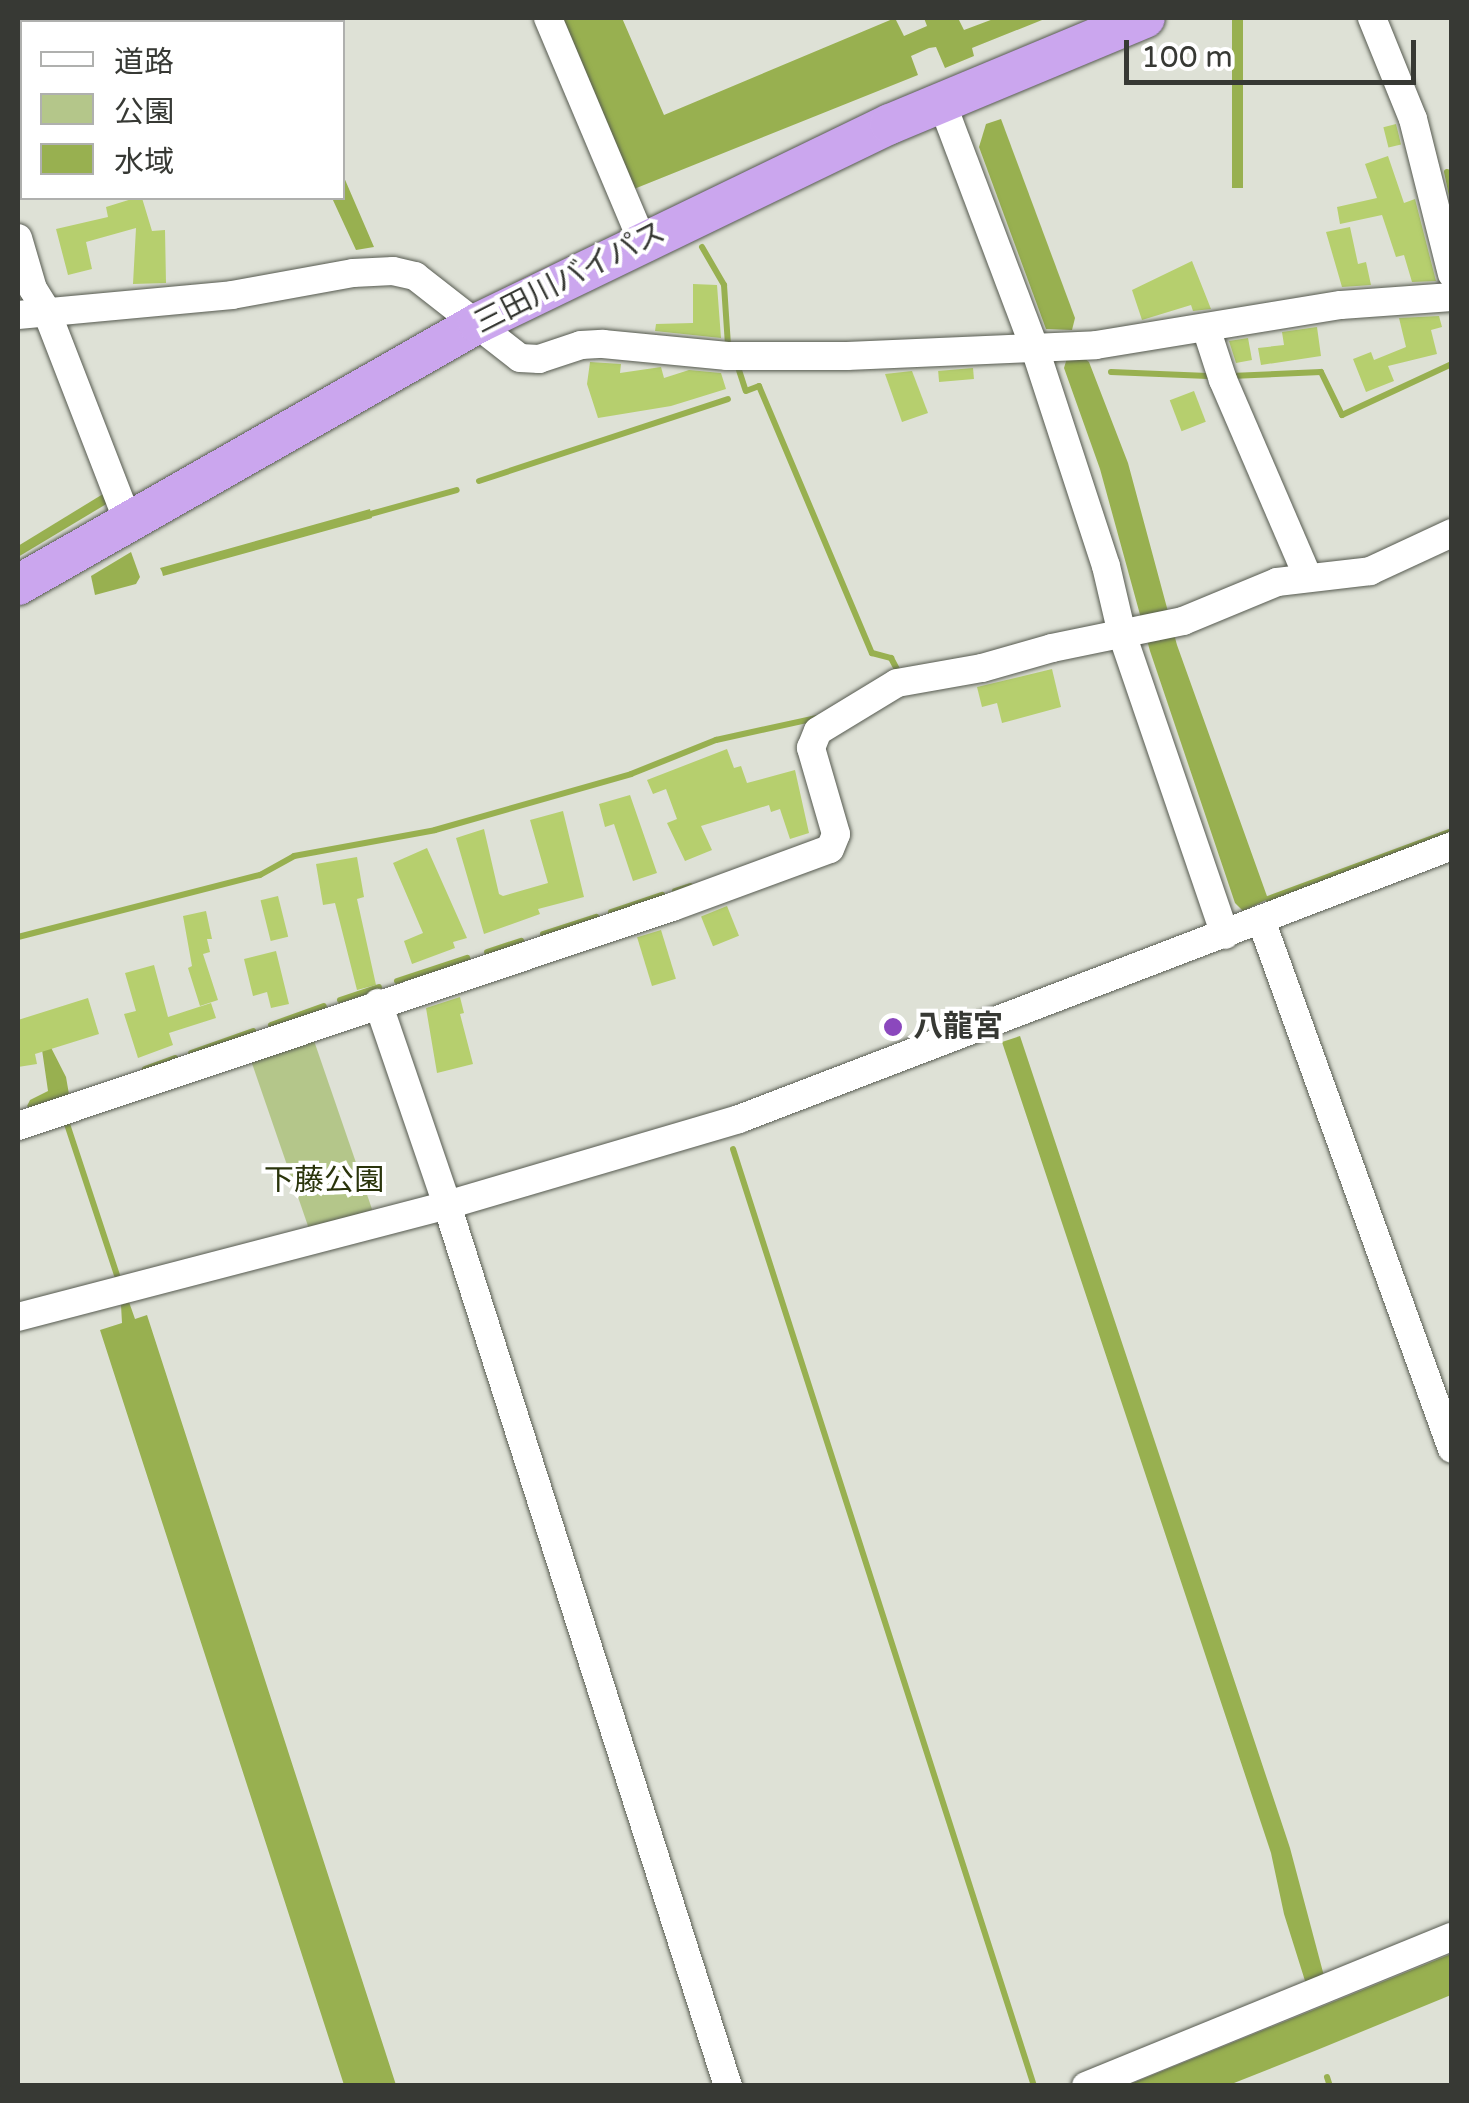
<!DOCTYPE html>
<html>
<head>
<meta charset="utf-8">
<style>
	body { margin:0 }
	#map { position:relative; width:1469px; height:2103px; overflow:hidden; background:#dee1d6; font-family:"Varela Round","Noto Sans JP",sans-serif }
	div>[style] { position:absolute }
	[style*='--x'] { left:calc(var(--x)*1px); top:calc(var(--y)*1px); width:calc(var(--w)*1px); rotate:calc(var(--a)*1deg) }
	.green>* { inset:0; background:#b4c68a; transform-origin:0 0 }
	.water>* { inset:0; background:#98b050; transform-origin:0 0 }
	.stream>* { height:6px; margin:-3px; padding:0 3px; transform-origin:3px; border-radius:3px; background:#98b050 }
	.building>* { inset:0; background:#b6cf6e; transform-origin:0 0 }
	.roads { filter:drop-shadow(0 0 2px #565a50) drop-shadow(0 0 2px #565a50) }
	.minor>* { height:28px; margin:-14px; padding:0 14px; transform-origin:14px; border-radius:14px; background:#fff }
	.highway>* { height:40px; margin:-20px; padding:0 20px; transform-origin:20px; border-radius:20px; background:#cba6ee }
	.dots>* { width:28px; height:28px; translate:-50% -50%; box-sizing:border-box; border:5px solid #fff; border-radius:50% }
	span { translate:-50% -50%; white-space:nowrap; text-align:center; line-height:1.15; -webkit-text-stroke:8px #fff; paint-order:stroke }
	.street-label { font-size:30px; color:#373934 }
	.poi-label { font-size:30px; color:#373934; font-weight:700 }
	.left { translate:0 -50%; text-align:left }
	.park-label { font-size:30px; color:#2a340b }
	.frame { position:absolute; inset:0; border:20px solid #373934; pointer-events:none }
	.legend { position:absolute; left:20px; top:20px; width:325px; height:180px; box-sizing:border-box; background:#fff; border:2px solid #afb0ae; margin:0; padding:12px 18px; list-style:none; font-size:30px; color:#373934 }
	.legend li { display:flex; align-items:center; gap:20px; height:50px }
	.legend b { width:50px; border:2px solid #afb0ae }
	.scale { position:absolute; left:1124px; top:40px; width:292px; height:45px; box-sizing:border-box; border:5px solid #373934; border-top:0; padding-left:12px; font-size:30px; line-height:35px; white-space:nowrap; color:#373934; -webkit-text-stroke:8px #fff; paint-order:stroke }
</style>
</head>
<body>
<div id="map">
	<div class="green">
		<div style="left:311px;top:1032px;width:188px;height:66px;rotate:71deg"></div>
	</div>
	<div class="water">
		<div style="clip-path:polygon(561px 18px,622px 18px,664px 115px,895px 18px,904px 36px,927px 26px,924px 18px,958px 18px,964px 30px,996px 18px,1047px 18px,972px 48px,974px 56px,945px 68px,936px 47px,929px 48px,911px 56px,918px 75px,634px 189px)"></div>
		<div style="left:1232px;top:18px;width:11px;height:170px"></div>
		<div style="clip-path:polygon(1001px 119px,1075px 318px,1072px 330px,1046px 329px,979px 147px,986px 124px)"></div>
		<div style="clip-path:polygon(343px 175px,374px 247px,356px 250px,332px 198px,342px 198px)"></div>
		<div style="clip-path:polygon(1081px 356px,1089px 362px,1128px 463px,1177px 645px,1268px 899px,1243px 911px,1235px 903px,1150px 651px,1100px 469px,1064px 368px,1067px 358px)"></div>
		<div style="clip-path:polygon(103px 494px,108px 503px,18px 557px,18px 546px)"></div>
		<div style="clip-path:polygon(370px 509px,372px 518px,163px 576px,162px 572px,160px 568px)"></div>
		<div style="clip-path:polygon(131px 552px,140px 577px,136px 584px,95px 595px,91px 576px)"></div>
		<div style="clip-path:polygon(38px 1022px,66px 1077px,70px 1100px,32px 1111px,27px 1106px,30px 1100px,48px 1091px)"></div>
		<div style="clip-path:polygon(1020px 1036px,1290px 1848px,1324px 1976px,1306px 1984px,1284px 1914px,1271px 1853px,1002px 1042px)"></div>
		<div style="clip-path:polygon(129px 1302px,135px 1319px,147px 1315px,396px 2085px,344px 2085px,100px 1330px,122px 1323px,121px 1305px)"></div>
		<div style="clip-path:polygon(1451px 1954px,1451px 1995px,1317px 2050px,1229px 2085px,1128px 2085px)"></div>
	</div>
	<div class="stream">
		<div style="--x:1447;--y:172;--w:24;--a:78"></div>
		<div style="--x:702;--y:247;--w:44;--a:59.9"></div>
		<div style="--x:724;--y:285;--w:61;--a:86.2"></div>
		<div style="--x:737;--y:364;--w:28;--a:72"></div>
		<div style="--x:746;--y:391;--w:14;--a:-21"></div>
		<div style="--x:759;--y:386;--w:290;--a:67.1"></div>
		<div style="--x:872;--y:653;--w:20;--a:15"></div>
		<div style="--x:891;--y:658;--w:17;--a:62"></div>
		<div style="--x:1111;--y:372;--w:97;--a:2.4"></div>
		<div style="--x:1231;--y:376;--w:90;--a:-2.5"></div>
		<div style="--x:1321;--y:372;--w:48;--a:64"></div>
		<div style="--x:1342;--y:415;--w:121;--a:-24.9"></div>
		<div style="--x:479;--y:481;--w:262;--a:-18.2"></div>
		<div style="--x:367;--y:515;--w:93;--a:-15.5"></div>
		<div style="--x:675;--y:891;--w:16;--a:-18"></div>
		<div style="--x:1268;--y:899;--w:196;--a:-20.3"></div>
		<div style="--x:611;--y:912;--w:54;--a:-18.4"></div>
		<div style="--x:543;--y:934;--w:56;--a:-17.8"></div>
		<div style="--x:18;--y:937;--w:250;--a:-14.4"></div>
		<div style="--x:260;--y:875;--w:39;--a:-29"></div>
		<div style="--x:294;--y:856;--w:143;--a:-10.4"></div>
		<div style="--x:435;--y:830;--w:204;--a:-15.9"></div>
		<div style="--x:631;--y:774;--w:92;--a:-21.8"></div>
		<div style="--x:716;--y:740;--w:102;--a:-12.4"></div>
		<div style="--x:487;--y:952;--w:36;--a:-18"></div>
		<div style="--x:397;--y:981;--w:74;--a:-18.2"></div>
		<div style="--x:340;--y:1000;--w:41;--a:-18.4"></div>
		<div style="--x:271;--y:1025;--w:56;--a:-19.7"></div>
		<div style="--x:191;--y:1053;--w:66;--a:-19.5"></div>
		<div style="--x:145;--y:1069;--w:32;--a:-20"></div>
		<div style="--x:67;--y:1124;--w:159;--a:71.7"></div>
		<div style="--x:733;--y:1149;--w:984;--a:72.19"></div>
		<div style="--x:1327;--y:2077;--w:9;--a:72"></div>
	</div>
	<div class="building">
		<div style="left:1396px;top:124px;width:21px;height:13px;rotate:76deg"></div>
		<div style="clip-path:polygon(1388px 156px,1404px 203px,1415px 199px,1436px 281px,1412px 282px,1404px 255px,1396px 257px,1382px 215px,1340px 224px,1337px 207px,1377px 198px,1365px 164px)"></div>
		<div style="clip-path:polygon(135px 198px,142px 198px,152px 231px,165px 230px,166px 283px,133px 284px,136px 228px,86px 242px,92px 269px,68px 275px,56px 229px,108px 217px,106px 207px)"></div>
		<div style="clip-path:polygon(1350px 227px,1358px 264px,1366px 262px,1371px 285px,1342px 287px,1326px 232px)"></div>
		<div style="clip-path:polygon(1192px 261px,1211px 309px,1193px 311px,1191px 305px,1142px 320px,1132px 290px)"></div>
		<div style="clip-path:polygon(693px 284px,717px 285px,721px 338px,655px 331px,656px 324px,693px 323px)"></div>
		<div style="clip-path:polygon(1439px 316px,1442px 327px,1431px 330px,1437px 354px,1388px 366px,1394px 381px,1366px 392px,1353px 359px,1371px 352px,1374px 360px,1406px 347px,1399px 318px)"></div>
		<div style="clip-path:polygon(1317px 327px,1321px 356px,1261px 365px,1258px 348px,1284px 345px,1282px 332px)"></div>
		<div style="clip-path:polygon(1248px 338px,1252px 360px,1236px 363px,1229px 341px)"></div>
		<div style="clip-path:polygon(590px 362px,621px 364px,620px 373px,661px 367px,664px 378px,689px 370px,721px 373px,726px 389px,671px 406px,598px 418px,587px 384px)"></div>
		<div style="left:973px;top:368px;width:11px;height:35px;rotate:85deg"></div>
		<div style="clip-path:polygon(912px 371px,928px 413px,902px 422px,885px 374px)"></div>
		<div style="left:1194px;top:391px;width:33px;height:26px;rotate:69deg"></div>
		<div style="clip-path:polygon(1052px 669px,1061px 707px,1002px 723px,997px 703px,982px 707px,977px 687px)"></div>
		<div style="clip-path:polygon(727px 749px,734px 768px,741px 766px,747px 783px,795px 770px,809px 833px,790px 839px,780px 809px,771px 812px,769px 805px,701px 826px,712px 850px,685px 861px,667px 823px,677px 819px,666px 789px,653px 794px,647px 780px)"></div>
		<div style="clip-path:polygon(630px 795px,657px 873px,633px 881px,614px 824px,605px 827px,599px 804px)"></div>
		<div style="clip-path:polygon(563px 811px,584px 897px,538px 909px,540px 914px,484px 934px,456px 838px,484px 829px,499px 894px,503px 896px,548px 883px,530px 820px)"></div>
		<div style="clip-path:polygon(427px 848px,467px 938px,453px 942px,455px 948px,412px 964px,404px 941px,423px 933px,393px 863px)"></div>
		<div style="clip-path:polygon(357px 857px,364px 897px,357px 899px,376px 985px,357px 990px,335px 903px,323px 905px,316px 864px)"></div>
		<div style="left:278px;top:896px;width:42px;height:18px;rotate:76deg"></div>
		<div style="left:727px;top:906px;width:32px;height:28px;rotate:68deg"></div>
		<div style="clip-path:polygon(206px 911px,212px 939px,207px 939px,210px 952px,203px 954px,218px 1000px,200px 1006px,188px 968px,192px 966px,183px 916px)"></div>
		<div style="left:661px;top:930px;width:51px;height:25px;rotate:73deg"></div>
		<div style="clip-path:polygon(276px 951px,289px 1004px,271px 1008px,267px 992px,253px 996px,244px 959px)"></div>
		<div style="clip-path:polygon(154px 965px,168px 1017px,211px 1003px,216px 1018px,169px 1033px,173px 1045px,138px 1058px,124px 1014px,136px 1011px,125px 973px)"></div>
		<div style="clip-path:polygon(460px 997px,464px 1013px,460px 1014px,473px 1064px,437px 1073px,426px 1008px)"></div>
		<div style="clip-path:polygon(88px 998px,99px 1034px,35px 1054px,37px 1064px,18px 1067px,18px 1020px)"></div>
	</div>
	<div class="roads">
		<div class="minor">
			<div style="--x:548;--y:18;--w:242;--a:67.1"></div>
			<div style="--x:1372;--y:18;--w:109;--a:67.9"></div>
			<div style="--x:1413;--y:119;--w:160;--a:75.9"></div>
			<div style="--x:942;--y:103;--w:263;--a:69.3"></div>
			<div style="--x:1035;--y:349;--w:228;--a:71.9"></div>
			<div style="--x:1106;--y:566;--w:70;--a:76.8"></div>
			<div style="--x:1122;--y:634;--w:318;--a:71.1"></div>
			<div style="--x:18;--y:238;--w:53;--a:73.6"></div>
			<div style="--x:33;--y:289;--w:25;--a:58"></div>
			<div style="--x:46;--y:310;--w:224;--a:68.8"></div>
			<div style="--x:18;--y:315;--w:215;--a:-5.3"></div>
			<div style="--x:232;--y:295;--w:123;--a:-10.3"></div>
			<div style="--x:353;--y:273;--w:40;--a:-2.9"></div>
			<div style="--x:393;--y:271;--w:23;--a:13"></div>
			<div style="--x:415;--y:276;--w:133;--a:38"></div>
			<div style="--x:520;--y:358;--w:19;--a:3"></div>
			<div style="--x:539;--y:359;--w:44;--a:-18.4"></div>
			<div style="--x:581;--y:345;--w:22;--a:-3"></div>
			<div style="--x:603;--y:344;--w:125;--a:5.5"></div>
			<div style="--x:727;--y:356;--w:120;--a:0"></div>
			<div style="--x:847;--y:356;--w:249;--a:-2.5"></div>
			<div style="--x:1096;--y:345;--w:248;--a:-9.3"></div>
			<div style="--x:1341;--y:305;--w:111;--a:-4.1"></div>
			<div style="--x:1206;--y:328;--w:55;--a:71.9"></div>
			<div style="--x:1223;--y:380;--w:215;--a:66.7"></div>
			<div style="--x:1261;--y:920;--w:562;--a:70.15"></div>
			<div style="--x:378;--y:1003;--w:213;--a:71.1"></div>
			<div style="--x:447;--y:1205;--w:925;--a:72.31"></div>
			<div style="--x:18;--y:1126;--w:690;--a:-18.51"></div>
			<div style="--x:672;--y:907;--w:168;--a:-20.2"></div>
			<div style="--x:830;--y:849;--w:16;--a:-68"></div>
			<div style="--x:836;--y:834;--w:90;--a:-106.2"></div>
			<div style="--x:811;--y:748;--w:18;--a:-68"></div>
			<div style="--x:818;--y:731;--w:92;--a:-31.3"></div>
			<div style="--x:897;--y:683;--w:86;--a:-10"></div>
			<div style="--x:982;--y:668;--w:73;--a:-15.9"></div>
			<div style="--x:1052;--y:648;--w:134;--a:-11.6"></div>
			<div style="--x:1183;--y:621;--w:102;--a:-22.5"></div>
			<div style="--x:1277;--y:582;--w:94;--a:-6.7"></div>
			<div style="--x:1370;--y:571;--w:90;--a:-24.9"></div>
			<div style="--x:18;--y:1317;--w:443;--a:-14.6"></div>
			<div style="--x:447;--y:1205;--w:304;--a:-16.4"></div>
			<div style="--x:739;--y:1119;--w:763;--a:-20.95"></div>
			<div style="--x:1086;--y:2086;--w:395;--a:-22.2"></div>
		</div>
		<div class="highway">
			<div style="--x:18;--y:585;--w:529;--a:-29.66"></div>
			<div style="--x:478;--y:323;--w:458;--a:-25.8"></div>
			<div style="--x:890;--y:124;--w:276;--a:-22.6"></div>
		</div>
	</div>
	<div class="dots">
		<div style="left:893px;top:1027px;background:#8b48bd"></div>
	</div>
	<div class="street-label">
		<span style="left:570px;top:278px;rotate:-27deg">三田川バイパス</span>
	</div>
	<div class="poi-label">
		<span class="left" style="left:913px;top:1027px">八龍宮</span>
	</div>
	<div class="park-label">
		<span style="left:324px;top:1181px">下藤公園</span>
	</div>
	<div class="frame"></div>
	<ul class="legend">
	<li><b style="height:12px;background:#fff"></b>道路</li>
	<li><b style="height:28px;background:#b4c68a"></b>公園</li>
	<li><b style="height:28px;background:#98b050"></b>水域</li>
	</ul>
	<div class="scale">100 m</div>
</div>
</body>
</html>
